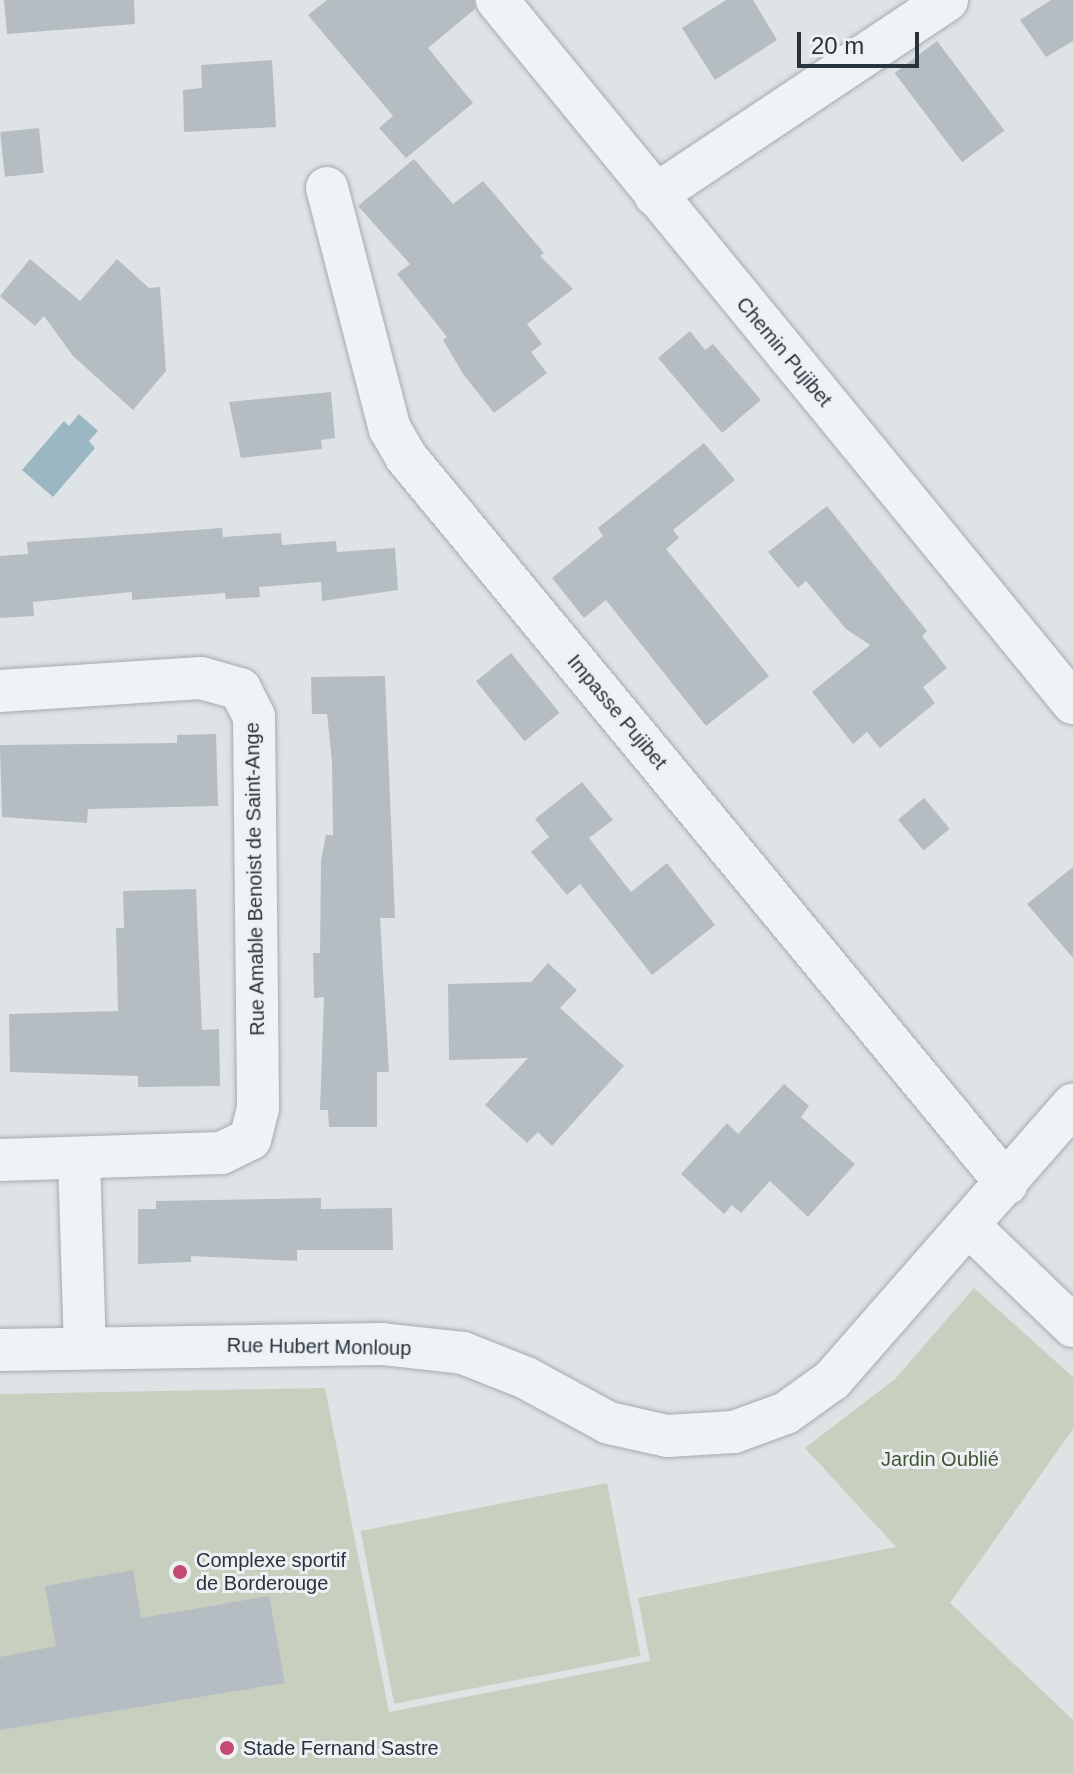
<!DOCTYPE html>
<html>
<head>
<meta charset="utf-8">
<style>
	body { margin:0 }
	#map { position:relative; width:1073px; height:1774px; overflow:hidden; background:#dee3e6; font-family:Helvetica,sans-serif }
	div>[style] { position:absolute }
	[style*='--x'] { left:calc(var(--x)*1px); top:calc(var(--y)*1px); width:calc(var(--w)*1px); rotate:calc(var(--a)*1deg) }
	.green>* { inset:0; background:#c7d0bf; transform-origin:0 0 }
	.water>* { inset:0; background:#9bb7c4 }
	.building>* { inset:0; background:#b5bdc3; transform-origin:0 0 }
	.roads { filter:drop-shadow(0 0 2px #a4abb0) drop-shadow(0 0 2px #a4abb0) }
	.minor>* { height:42px; margin:-21px; padding:0 21px; transform-origin:21px; border-radius:21px; background:#f0f3f5 }
	.dots>* { width:22px; height:22px; translate:-50% -50%; box-sizing:border-box; border:4px solid #edf1f4; border-radius:50% }
	span { translate:-50% -50%; white-space:nowrap; text-align:center; line-height:1.15; -webkit-text-stroke:6px #edf1f4; paint-order:stroke }
	.street-label { font-size:20px; color:#28333c }
	.park-label { font-size:20px; color:#435736 }
	.poi-label { font-size:20px; color:#28333c }
	.left { translate:0 -50%; text-align:left }
	.scale { position:absolute; left:797px; top:32px; width:122px; height:36px; box-sizing:border-box; border:4px solid #28333c; border-top:0; padding-left:10px; font-size:24px; line-height:28px; white-space:nowrap; color:#28333c; -webkit-text-stroke:6px #edf1f4; paint-order:stroke }
</style>
</head>
<body>
<div id="map">
	<div class="green">
		<div style="clip-path:polygon(974px 1288px,1073px 1377px,1073px 1429px,950px 1603px,1073px 1720px,1073px 1774px,0 1774px,0 1394px,325px 1388px,389px 1712px,650px 1661px,638px 1598px,896px 1547px,805px 1448px,895px 1379px)"></div>
		<div style="left:607px;top:1483px;width:176px;height:251px;rotate:79deg"></div>
	</div>
	<div class="water">
		<div style="clip-path:polygon(79px 414px,98px 431px,89px 441px,95px 448px,53px 497px,22px 470px,64px 421px,69px 426px)"></div>
	</div>
	<div class="building">
		<div style="clip-path:polygon(4px 0,134px 0,135px 24px,7px 34px)"></div>
		<div style="clip-path:polygon(327px 0,474px 0,475px 9px,428px 48px,473px 103px,406px 158px,379px 128px,393px 116px,308px 15px)"></div>
		<div style="clip-path:polygon(726px 0,753px 0,777px 40px,715px 80px,682px 28px)"></div>
		<div style="clip-path:polygon(1051px 0,1073px 0,1073px 41px,1046px 57px,1020px 20px)"></div>
		<div style="left:937px;top:41px;width:112px;height:53px;rotate:53deg"></div>
		<div style="clip-path:polygon(272px 60px,276px 127px,184px 132px,183px 90px,202px 88px,201px 65px)"></div>
		<div style="left:39px;top:128px;width:45px;height:39px;rotate:84deg"></div>
		<div style="clip-path:polygon(414px 159px,453px 204px,483px 181px,544px 253px,540px 256px,573px 289px,527px 324px,542px 344px,531px 352px,547px 373px,494px 413px,463px 374px,443px 340px,447px 337px,397px 274px,410px 264px,358px 206px)"></div>
		<div style="clip-path:polygon(30px 259px,80px 301px,117px 259px,149px 288px,160px 287px,166px 371px,133px 410px,73px 356px,44px 316px,35px 326px,0 296px)"></div>
		<div style="clip-path:polygon(690px 331px,705px 350px,713px 344px,761px 400px,722px 433px,658px 358px)"></div>
		<div style="clip-path:polygon(331px 392px,335px 438px,321px 440px,322px 449px,241px 458px,229px 402px)"></div>
		<div style="clip-path:polygon(704px 443px,735px 480px,673px 530px,679px 538px,666px 549px,769px 676px,706px 726px,606px 600px,584px 618px,552px 578px,603px 536px,598px 528px)"></div>
		<div style="clip-path:polygon(827px 506px,927px 631px,922px 636px,947px 668px,923px 687px,935px 703px,880px 748px,867px 732px,853px 744px,812px 692px,870px 645px,846px 629px,806px 581px,798px 588px,768px 552px)"></div>
		<div style="clip-path:polygon(222px 528px,223px 537px,281px 533px,282px 545px,336px 541px,337px 552px,395px 548px,398px 590px,322px 601px,321px 582px,259px 587px,260px 597px,226px 599px,225px 593px,132px 600px,132px 592px,33px 602px,34px 616px,0 618px,0 556px,28px 554px,27px 542px)"></div>
		<div style="left:511px;top:653px;width:77px;height:45px;rotate:51deg"></div>
		<div style="clip-path:polygon(385px 676px,395px 918px,380px 918px,389px 1072px,377px 1072px,377px 1127px,329px 1127px,328px 1110px,320px 1110px,324px 997px,314px 998px,313px 953px,320px 953px,321px 860px,326px 835px,333px 835px,332px 762px,327px 714px,312px 714px,311px 677px)"></div>
		<div style="clip-path:polygon(216px 734px,218px 806px,88px 809px,87px 823px,2px 817px,0 745px,177px 743px,177px 735px)"></div>
		<div style="clip-path:polygon(582px 782px,613px 820px,589px 838px,631px 892px,667px 863px,715px 925px,652px 975px,580px 884px,567px 895px,531px 852px,549px 837px,535px 819px)"></div>
		<div style="left:924px;top:798px;width:40px;height:34px;rotate:50deg"></div>
		<div style="clip-path:polygon(1073px 867px,1073px 958px,1027px 904px)"></div>
		<div style="clip-path:polygon(196px 889px,202px 1030px,219px 1029px,220px 1086px,138px 1087px,138px 1076px,10px 1072px,9px 1014px,118px 1011px,116px 928px,124px 928px,123px 891px)"></div>
		<div style="clip-path:polygon(548px 963px,577px 990px,560px 1008px,624px 1066px,552px 1146px,538px 1132px,527px 1143px,485px 1105px,528px 1058px,449px 1060px,448px 984px,531px 982px)"></div>
		<div style="clip-path:polygon(784px 1084px,809px 1106px,801px 1117px,855px 1164px,808px 1217px,770px 1181px,741px 1213px,732px 1205px,724px 1214px,681px 1174px,727px 1123px,738px 1134px)"></div>
		<div style="clip-path:polygon(321px 1198px,321px 1209px,392px 1208px,393px 1250px,297px 1250px,297px 1261px,191px 1256px,191px 1262px,138px 1264px,138px 1209px,156px 1209px,156px 1201px)"></div>
		<div style="clip-path:polygon(133px 1570px,141px 1618px,269px 1596px,285px 1683px,0 1730px,0 1657px,56px 1646px,45px 1586px)"></div>
	</div>
	<div class="roads">
		<div class="minor">
			<div style="--x:497;--y:0;--w:909;--a:50.67"></div>
			<div style="--x:327;--y:188;--w:249;--a:75.4"></div>
			<div style="--x:390;--y:429;--w:32;--a:60"></div>
			<div style="--x:406;--y:457;--w:943;--a:50.42"></div>
			<div style="--x:655;--y:195;--w:351;--a:-33.7"></div>
			<div style="--x:0;--y:691;--w:201;--a:-3.7"></div>
			<div style="--x:201;--y:678;--w:41;--a:15.8"></div>
			<div style="--x:240;--y:689;--w:31;--a:63"></div>
			<div style="--x:254;--y:717;--w:391;--a:89.4"></div>
			<div style="--x:258;--y:1108;--w:32;--a:104"></div>
			<div style="--x:250;--y:1139;--w:32;--a:154"></div>
			<div style="--x:221;--y:1153;--w:221;--a:178.2"></div>
			<div style="--x:79;--y:1159;--w:189;--a:88.2"></div>
			<div style="--x:970;--y:1227;--w:143;--a:43.9"></div>
			<div style="--x:0;--y:1350;--w:382;--a:-0.9"></div>
			<div style="--x:382;--y:1344;--w:81;--a:6.3"></div>
			<div style="--x:463;--y:1353;--w:68;--a:21.6"></div>
			<div style="--x:526;--y:1378;--w:94;--a:28.5"></div>
			<div style="--x:609;--y:1423;--w:59;--a:12.6"></div>
			<div style="--x:667;--y:1436;--w:67;--a:-3.4"></div>
			<div style="--x:734;--y:1432;--w:55;--a:-20.1"></div>
			<div style="--x:786;--y:1413;--w:57;--a:-35.7"></div>
			<div style="--x:832;--y:1380;--w:366;--a:-48.8"></div>
		</div>
	</div>
	<div class="dots">
		<div style="left:180px;top:1572px;background:#c44a73"></div>
		<div style="left:227px;top:1748px;background:#c44a73"></div>
	</div>
	<div class="street-label">
		<span style="left:784px;top:352px;rotate:50deg">Chemin Pujibet</span>
		<span style="left:617px;top:712px;rotate:50deg">Impasse Pujibet</span>
		<span style="left:255px;top:879px;rotate:-91deg">Rue Amable Benoist de Saint-Ange</span>
		<span style="left:319px;top:1347px;rotate:1deg">Rue Hubert Monloup</span>
	</div>
	<div class="park-label">
		<span style="left:940px;top:1459px">Jardin Oublié</span>
	</div>
	<div class="poi-label">
		<span class="left" style="left:196px;top:1572px">Complexe sportif<br>de Borderouge</span>
		<span class="left" style="left:243px;top:1748px">Stade Fernand Sastre</span>
	</div>
	<div class="scale">20 m</div>
</div>
</body>
</html>
